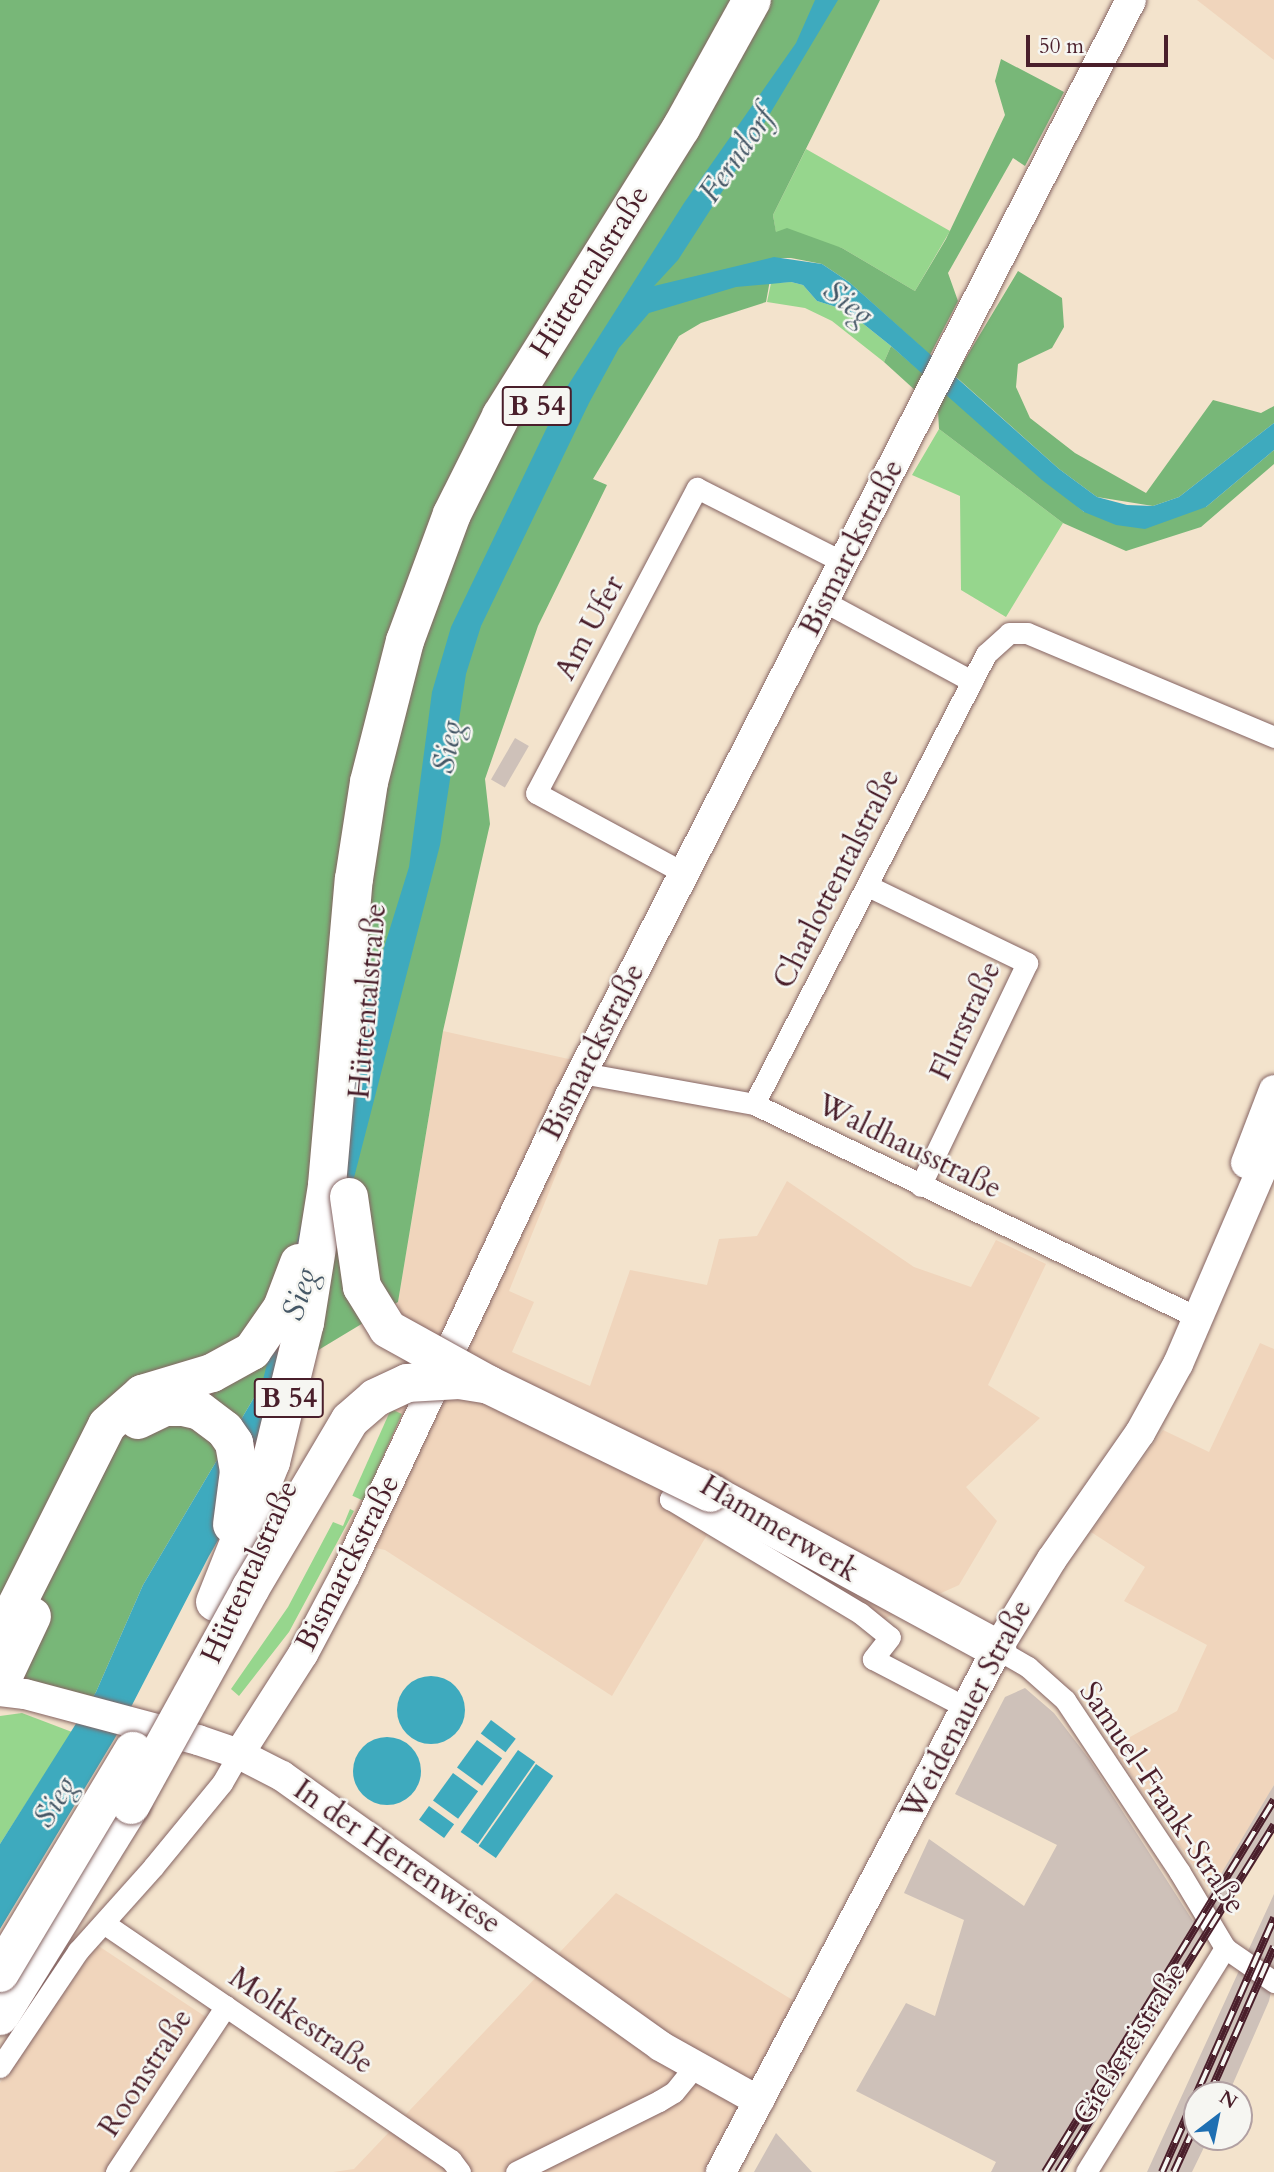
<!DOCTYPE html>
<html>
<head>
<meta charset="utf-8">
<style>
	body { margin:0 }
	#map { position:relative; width:1274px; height:2172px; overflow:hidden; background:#f3e3cc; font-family:Cardo,serif }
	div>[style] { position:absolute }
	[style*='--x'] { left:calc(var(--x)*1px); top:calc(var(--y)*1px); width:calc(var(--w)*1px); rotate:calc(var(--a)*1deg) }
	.built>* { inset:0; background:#f0d5bc }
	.industrial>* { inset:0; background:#cec1b9; transform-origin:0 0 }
	.green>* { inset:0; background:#96d68d; transform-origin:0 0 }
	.forest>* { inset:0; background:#78b778 }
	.water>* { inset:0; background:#3eaabe; transform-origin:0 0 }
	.round { border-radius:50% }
	.roads { filter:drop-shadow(0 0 2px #856463) drop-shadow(0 0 2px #856463) }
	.street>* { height:21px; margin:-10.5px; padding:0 10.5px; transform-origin:10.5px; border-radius:10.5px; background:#fff }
	.secondary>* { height:30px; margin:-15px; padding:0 15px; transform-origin:15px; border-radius:15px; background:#fff }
	.highway>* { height:38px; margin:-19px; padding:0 19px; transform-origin:19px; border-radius:19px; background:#fff }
	.rail>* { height:8px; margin-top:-4px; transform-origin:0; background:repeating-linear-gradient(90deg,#f6f6f2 0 16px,#4a1f2b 0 32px); box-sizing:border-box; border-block:2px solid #4a1f2b }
	.bridges { filter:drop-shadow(0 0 2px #856463) drop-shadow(0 0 2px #856463) }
	.highway-bridge>* { height:38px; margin:-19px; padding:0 19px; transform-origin:19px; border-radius:19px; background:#fff }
	span { translate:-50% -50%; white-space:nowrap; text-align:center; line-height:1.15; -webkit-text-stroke:5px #f6f6f2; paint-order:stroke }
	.shield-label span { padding:2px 5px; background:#f6f6f2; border:2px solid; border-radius:5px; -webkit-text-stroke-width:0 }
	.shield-label { font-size:28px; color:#4a1f2b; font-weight:700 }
	.street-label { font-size:30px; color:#4a1f2b }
	.water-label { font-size:32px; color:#455766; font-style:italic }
	.north { position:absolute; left:1183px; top:2081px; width:70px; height:70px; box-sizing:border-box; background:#f6f6f2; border:2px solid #b1a0a2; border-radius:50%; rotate:32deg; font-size:19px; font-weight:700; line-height:28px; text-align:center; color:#4a1f2b }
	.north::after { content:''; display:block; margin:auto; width:24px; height:32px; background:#1f6fb2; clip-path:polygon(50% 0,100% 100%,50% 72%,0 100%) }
	.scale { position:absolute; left:1026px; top:35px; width:142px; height:32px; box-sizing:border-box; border:4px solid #4a1f2b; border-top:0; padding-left:9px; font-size:21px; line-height:24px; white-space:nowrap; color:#4a1f2b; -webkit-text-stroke:5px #f6f6f2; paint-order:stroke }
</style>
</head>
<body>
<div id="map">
	<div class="built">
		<div style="clip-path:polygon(1197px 0,1274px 0,1274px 60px)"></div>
		<div style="clip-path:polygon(443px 1031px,600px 1066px,509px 1291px,534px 1302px,512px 1352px,590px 1386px,630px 1270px,707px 1285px,719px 1239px,757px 1236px,787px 1181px,914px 1267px,971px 1287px,996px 1240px,1046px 1264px,988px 1385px,1040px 1418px,966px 1487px,997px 1521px,959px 1585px,877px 1622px,714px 1523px,612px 1696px,385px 1550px,340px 1540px,402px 1415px,391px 1409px,411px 1368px,398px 1302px)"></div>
		<div style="clip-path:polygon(1260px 1343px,1274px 1349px,1274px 1785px,1212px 1893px,1112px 1747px,1177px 1711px,1207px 1645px,1124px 1601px,1145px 1567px,1091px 1532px,1163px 1430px,1209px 1452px)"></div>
		<div style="clip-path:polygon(616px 1893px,796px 2002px,731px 2172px,333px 2172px,354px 2169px)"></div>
		<div style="clip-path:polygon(97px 1945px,218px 2025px,120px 2172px,0 2172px,0 2083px)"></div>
	</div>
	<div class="industrial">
		<div style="left:515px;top:738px;width:16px;height:48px;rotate:30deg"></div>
		<div style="clip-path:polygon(1025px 1688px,1054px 1713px,1089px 1759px,1193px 1921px,1274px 1785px,1274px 1830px,1065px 2172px,991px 2172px,996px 2162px,856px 2091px,906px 2003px,935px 2016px,964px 1920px,904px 1893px,929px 1839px,1024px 1906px,1057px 1845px,955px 1794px,1005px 1697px)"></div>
		<div style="clip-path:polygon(1274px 1894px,1274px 1978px,1269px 2001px,1228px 2095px,1197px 2095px,1197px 2137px,1209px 2137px,1192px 2172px,1147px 2172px)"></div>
		<div style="clip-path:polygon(776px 2133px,812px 2172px,754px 2172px)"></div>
	</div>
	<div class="green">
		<div style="clip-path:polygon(806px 149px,950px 231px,915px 291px,842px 248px,776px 233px,773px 215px)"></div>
		<div style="clip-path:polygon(791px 282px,803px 285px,817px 301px,846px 310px,891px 346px,884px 362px,832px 321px,805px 308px,767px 302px,771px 283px)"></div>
		<div style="clip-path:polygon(939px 429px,1063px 523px,1006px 617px,961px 590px,960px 496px,912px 475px)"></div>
		<div style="left:391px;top:1409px;width:12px;height:95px;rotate:24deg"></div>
		<div style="clip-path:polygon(350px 1509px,354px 1511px,289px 1632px,239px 1696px,231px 1689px,288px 1607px,333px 1522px,343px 1526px)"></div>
		<div style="clip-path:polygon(22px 1713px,72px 1732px,0 1844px,0 1716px)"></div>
	</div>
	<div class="forest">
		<div style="clip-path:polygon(0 0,880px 0,773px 215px,776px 232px,787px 228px,842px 248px,915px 291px,946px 239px,1005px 115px,995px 81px,1001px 59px,1064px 92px,1025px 166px,1013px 158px,948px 273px,958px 301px,930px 355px,849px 282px,822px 264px,791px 258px,774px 258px,766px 302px,701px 323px,679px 336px,593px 479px,607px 485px,538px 626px,485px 779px,490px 824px,443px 1031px,398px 1302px,262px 1384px,143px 1585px,96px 1692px,79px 1721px,0 1679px)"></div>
		<div style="clip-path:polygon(1018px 271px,1062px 298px,1064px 327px,1052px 348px,1018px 364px,1016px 387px,1030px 418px,1075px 453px,1146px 493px,1213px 400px,1261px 413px,1274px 406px,1274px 423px,1179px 497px,1153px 506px,1097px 497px,1059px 469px,955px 376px)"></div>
		<div style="clip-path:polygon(891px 346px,1084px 512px,1206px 507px,1274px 450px,1274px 464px,1201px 527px,1126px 551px,1063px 523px,939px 429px,938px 411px,884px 362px)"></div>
	</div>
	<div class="water">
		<div style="clip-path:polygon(815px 0,838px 0,738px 167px,678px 260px,654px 286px,774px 257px,822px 264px,849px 282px,1059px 469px,1097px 497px,1127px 505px,1153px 506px,1179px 497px,1274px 423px,1274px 450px,1206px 507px,1145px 529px,1116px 525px,1084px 512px,1042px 480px,891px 346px,846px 310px,817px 301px,803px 285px,791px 282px,736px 287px,649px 313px,619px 348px,589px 403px,481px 626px,466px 674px,440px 845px,295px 1406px,209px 1556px,115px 1738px,0 1929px,0 1844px,96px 1692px,143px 1585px,262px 1384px,314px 1173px,409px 867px,432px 692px,451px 627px,565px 390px,684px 203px,796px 43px)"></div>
		<div class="round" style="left:397px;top:1676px;width:68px;height:68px"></div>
		<div style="left:491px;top:1720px;width:31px;height:17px;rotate:37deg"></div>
		<div class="round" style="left:353px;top:1737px;width:68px;height:68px"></div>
		<div style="left:477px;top:1740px;width:31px;height:34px;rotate:36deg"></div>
		<div style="left:518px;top:1750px;width:21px;height:100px;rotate:35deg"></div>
		<div style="left:536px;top:1764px;width:21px;height:100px;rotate:35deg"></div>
		<div style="left:453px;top:1773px;width:31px;height:34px;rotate:36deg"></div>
		<div style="left:429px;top:1806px;width:31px;height:17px;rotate:36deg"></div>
	</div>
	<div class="roads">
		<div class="street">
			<div style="--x:825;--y:602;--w:167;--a:28.3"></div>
			<div style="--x:684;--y:873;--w:168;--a:-151.6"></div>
			<div style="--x:536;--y:793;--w:345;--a:-62.2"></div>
			<div style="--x:697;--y:488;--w:166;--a:26.9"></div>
			<div style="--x:868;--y:886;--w:177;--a:25.8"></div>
			<div style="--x:1027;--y:963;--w:247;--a:115.6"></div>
			<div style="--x:582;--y:1073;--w:175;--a:10.2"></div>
			<div style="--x:754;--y:1104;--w:492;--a:25.7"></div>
			<div style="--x:754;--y:1104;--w:506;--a:-62.73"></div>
			<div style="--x:986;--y:654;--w:31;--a:-42"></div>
			<div style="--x:1009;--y:633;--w:18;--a:0"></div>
			<div style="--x:1027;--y:633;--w:268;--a:22.8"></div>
			<div style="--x:684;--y:1473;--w:30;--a:118"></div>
			<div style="--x:670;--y:1499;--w:222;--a:31"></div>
			<div style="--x:860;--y:1613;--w:38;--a:39"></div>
			<div style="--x:890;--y:1637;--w:28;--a:128"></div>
			<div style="--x:873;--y:1659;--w:106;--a:27.5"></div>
			<div style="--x:997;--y:1649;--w:36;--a:30"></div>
			<div style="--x:1028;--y:1667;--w:50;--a:41.7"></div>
			<div style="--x:1065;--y:1700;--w:206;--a:56.3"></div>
			<div style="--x:1179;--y:1871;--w:90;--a:59.1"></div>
			<div style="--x:1225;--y:1948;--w:60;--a:34.8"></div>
			<div style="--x:105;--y:1924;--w:419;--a:34.3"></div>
			<div style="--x:451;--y:2160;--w:15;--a:53"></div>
			<div style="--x:0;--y:2067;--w:140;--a:-56.1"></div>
			<div style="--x:78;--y:1951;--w:113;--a:-48.2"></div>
			<div style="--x:153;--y:1867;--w:109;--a:-50.6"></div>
			<div style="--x:222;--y:1783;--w:34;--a:-60"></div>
			<div style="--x:116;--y:2172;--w:199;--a:-56.5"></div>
			<div style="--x:516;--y:2172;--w:160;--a:-26.4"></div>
			<div style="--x:659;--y:2101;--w:17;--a:-31"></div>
			<div style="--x:674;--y:2092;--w:33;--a:-51"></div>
			<div style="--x:1086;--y:2172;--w:264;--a:-58.2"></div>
		</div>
		<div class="secondary">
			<div style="--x:1246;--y:1163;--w:78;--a:-69"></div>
			<div style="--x:0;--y:1691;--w:25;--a:7"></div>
			<div style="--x:25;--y:1694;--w:179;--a:14.9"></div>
			<div style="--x:198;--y:1740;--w:43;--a:18.9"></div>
			<div style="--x:239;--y:1754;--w:48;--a:27.1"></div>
			<div style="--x:282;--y:1776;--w:465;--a:35.5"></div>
			<div style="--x:660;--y:2046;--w:113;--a:29.1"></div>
			<div style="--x:239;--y:1754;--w:119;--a:-57.4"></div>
			<div style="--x:303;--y:1654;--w:89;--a:-62"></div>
			<div style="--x:345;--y:1575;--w:529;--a:-64.84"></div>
			<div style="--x:570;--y:1096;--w:1231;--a:-62.89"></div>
			<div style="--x:721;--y:2172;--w:591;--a:-62.18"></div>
			<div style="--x:997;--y:1649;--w:105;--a:-58.6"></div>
			<div style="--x:1052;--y:1559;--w:154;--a:-55.1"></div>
			<div style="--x:1140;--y:1433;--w:79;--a:-61.2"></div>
			<div style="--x:1178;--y:1364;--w:243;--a:-66.7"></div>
		</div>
		<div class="highway">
			<div style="--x:138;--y:1420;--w:30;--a:-26"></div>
			<div style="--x:165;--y:1407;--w:18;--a:0"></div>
			<div style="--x:183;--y:1407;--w:17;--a:13"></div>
			<div style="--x:200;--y:1411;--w:31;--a:37"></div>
			<div style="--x:225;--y:1430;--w:16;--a:55"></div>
			<div style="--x:234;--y:1443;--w:28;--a:80"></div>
			<div style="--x:239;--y:1471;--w:54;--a:97.4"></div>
			<div style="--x:710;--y:1493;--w:327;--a:28.5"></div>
			<div style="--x:215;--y:1602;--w:151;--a:-68.2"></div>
			<div style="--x:271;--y:1462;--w:143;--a:-76.3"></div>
			<div style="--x:305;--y:1323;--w:140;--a:-80.9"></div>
			<div style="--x:327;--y:1185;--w:307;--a:-85"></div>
			<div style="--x:354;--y:879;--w:98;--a:-81.2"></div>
			<div style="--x:369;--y:782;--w:146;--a:-75.7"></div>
			<div style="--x:405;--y:641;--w:135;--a:-69.7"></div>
			<div style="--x:452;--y:514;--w:110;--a:-63.4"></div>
			<div style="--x:501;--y:416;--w:340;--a:-58"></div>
			<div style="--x:681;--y:128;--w:146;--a:-61"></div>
			<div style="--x:0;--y:1638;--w:238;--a:-63.3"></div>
			<div style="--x:107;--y:1425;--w:47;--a:-41.5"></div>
			<div style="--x:142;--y:1394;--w:73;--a:-16.7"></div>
			<div style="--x:212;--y:1373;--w:46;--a:-28.8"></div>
			<div style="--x:252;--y:1351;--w:52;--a:-55.1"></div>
			<div style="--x:282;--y:1308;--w:48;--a:-69.3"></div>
			<div style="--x:0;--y:1684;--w:75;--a:-64.8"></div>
			<div style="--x:0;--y:2016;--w:248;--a:-58.2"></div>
		</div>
	</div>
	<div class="rail">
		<div style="--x:1209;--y:2095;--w:162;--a:-66.3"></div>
		<div style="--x:1045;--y:2172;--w:437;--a:-58.4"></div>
		<div style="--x:1058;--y:2172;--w:409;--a:-58.1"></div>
		<div style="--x:1162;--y:2172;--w:278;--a:-66.2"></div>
		<div style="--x:1174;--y:2172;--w:56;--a:-65.7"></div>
	</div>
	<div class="bridges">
		<div class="highway-bridge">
			<div style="--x:349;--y:1197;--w:91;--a:81.8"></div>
			<div style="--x:362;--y:1287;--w:49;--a:58.2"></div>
			<div style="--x:388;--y:1329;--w:115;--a:29"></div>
			<div style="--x:489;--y:1385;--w:246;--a:26"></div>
			<div style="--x:131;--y:1805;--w:247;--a:-61.1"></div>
			<div style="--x:250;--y:1589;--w:196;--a:-59.4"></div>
			<div style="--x:350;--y:1420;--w:33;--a:-41"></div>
			<div style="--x:375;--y:1398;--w:35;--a:-25"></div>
			<div style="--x:407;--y:1383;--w:52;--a:-3.3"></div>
			<div style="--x:459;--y:1380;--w:30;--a:9"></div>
			<div style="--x:0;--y:1973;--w:259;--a:-59.1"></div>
		</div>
	</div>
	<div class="shield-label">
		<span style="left:537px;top:406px">B 54</span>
		<span style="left:289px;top:1398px">B 54</span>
	</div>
	<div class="street-label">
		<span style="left:590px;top:272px;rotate:-58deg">Hüttentalstraße</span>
		<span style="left:852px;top:548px;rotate:-63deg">Bismarckstraße</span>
		<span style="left:590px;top:628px;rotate:-62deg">Am Ufer</span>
		<span style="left:837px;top:879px;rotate:-63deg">Charlottentalstraße</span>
		<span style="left:368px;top:1001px;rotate:-85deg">Hüttentalstraße</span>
		<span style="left:966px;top:1021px;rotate:-65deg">Flurstraße</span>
		<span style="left:593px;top:1052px;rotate:-63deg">Bismarckstraße</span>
		<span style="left:909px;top:1147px;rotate:26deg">Waldhausstraße</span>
		<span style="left:779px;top:1529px;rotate:31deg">Hammerwerk</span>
		<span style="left:348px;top:1563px;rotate:-63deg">Bismarckstraße</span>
		<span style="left:250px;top:1572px;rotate:-66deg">Hüttentalstraße</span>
		<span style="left:967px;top:1710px;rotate:-62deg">Weidenauer Straße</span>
		<span style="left:1162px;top:1798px;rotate:56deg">Samuel-Frank-Straße</span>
		<span style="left:397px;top:1857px;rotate:35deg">In der Herrenwiese</span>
		<span style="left:301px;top:2021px;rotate:34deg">Moltkestraße</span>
		<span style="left:1130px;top:2044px;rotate:-58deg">Gießereistraße</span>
		<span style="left:146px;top:2073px;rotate:-57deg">Roonstraße</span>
	</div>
	<div class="water-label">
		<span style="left:737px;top:155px;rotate:-55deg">Ferndorf</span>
		<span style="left:848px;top:303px;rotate:37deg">Sieg</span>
		<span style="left:448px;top:747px;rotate:-80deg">Sieg</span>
		<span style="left:300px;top:1294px;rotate:-73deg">Sieg</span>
		<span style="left:55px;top:1802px;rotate:-59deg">Sieg</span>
	</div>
	<div class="north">N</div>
	<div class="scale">50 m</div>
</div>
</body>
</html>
